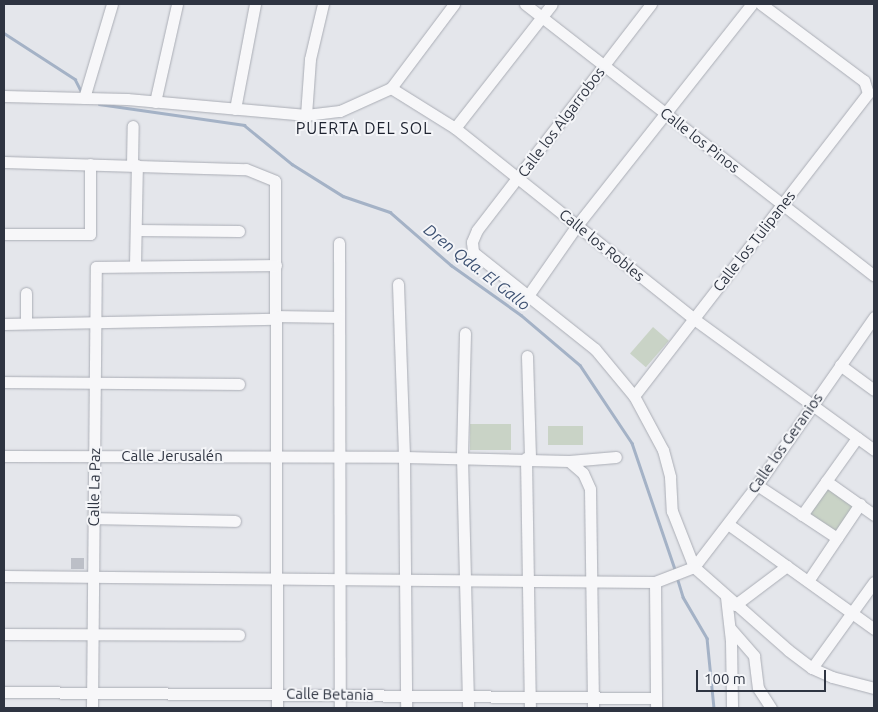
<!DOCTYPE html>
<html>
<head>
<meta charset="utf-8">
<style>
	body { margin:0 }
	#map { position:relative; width:878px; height:712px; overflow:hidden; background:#e4e6eb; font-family:Ubuntu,sans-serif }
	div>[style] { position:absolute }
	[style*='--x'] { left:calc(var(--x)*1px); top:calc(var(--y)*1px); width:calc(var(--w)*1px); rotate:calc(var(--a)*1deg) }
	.green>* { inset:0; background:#c9d3c6; transform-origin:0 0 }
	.stream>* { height:2.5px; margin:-1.25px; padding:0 1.25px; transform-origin:1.25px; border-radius:1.25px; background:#a4b2c6 }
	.building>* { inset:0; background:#bcbfc7; transform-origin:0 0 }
	.roads { filter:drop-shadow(0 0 1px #aaadb5) drop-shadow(0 0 1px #aaadb5) }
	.minor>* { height:11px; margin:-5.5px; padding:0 5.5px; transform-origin:5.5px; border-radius:5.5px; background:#f7f7f9 }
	span { translate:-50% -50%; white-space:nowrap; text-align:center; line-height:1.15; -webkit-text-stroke:4px #f4f5f8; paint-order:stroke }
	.street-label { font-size:15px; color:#2e3441 }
	.neighbourhood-label { font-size:16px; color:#202532; letter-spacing:1px }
	.water-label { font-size:16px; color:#3c5071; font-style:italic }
	.frame { position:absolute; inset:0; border:5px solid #2e3441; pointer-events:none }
	.scale { position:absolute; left:696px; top:670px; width:130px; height:22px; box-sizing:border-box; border:2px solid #2e3441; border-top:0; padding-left:6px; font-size:15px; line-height:18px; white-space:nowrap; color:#2e3441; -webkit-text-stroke:4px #f4f5f8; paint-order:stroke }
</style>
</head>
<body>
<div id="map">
	<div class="green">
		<div style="left:653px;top:327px;width:21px;height:35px;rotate:41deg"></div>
		<div style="left:470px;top:424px;width:41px;height:26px"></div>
		<div style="left:548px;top:426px;width:35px;height:19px"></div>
		<div style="left:826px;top:485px;width:35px;height:34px;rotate:35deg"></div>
	</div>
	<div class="stream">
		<div style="--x:4;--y:33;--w:85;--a:32.9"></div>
		<div style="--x:75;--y:79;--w:13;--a:63"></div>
		<div style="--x:99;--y:104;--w:147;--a:8.2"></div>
		<div style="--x:244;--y:125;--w:62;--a:39.1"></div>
		<div style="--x:292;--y:164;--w:60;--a:32.1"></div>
		<div style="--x:343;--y:196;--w:50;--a:18.8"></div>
		<div style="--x:390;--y:212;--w:81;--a:41"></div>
		<div style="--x:451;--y:265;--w:86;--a:35.5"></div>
		<div style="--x:521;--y:315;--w:77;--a:40.3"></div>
		<div style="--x:580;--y:365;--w:94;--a:56.3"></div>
		<div style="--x:632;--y:443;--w:136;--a:71.2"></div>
		<div style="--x:677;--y:577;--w:21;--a:73"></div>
		<div style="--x:683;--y:597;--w:48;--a:59.7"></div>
		<div style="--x:707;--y:638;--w:70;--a:84.3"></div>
	</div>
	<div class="building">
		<div style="left:71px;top:558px;width:13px;height:11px"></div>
	</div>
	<div class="roads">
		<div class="minor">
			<div style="--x:525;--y:4;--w:442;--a:37.9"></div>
			<div style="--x:651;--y:4;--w:285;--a:127.6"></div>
			<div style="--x:477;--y:230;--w:13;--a:113"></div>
			<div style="--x:472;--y:242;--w:10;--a:84"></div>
			<div style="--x:473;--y:252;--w:156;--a:38.5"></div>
			<div style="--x:595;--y:349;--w:61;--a:50.3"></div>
			<div style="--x:634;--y:396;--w:61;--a:61.8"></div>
			<div style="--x:663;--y:450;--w:28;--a:75"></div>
			<div style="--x:670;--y:477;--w:34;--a:87"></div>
			<div style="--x:672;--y:511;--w:60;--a:68.6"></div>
			<div style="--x:694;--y:567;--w:125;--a:41.4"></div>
			<div style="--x:788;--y:650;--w:30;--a:37"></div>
			<div style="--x:812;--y:668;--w:106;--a:-54.2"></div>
			<div style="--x:391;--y:88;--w:75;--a:32"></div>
			<div style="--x:455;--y:128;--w:306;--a:38.6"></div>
			<div style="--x:694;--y:319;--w:223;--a:36"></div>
			<div style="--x:4;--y:96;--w:123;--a:1.4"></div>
			<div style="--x:127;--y:99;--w:180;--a:5.1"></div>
			<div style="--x:306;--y:115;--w:34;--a:-7"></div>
			<div style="--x:340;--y:111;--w:56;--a:-24.3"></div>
			<div style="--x:391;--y:88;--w:105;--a:-53.1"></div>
			<div style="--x:84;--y:98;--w:98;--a:-73.4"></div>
			<div style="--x:155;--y:102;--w:100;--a:-77.3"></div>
			<div style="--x:235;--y:109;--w:107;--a:-79.2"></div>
			<div style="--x:306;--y:115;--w:56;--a:-85.9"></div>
			<div style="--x:310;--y:59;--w:57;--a:-76.7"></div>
			<div style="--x:455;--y:128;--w:157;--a:-52"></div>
			<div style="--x:4;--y:162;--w:242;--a:1.7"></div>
			<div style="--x:246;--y:169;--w:31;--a:22"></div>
			<div style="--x:275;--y:181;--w:527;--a:89.78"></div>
			<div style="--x:132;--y:165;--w:39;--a:-89"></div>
			<div style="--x:136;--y:230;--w:103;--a:0.6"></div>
			<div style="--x:4;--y:234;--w:86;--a:0"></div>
			<div style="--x:90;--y:234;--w:70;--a:-90"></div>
			<div style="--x:339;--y:243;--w:465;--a:89.9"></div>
			<div style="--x:135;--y:265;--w:100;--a:-88.9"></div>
			<div style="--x:398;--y:284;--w:173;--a:88"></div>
			<div style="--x:404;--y:457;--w:251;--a:89.5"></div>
			<div style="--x:527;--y:297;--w:89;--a:-55.1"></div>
			<div style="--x:578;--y:224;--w:280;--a:-51.7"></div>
			<div style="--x:276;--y:316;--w:63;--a:0.9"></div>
			<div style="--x:26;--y:323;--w:30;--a:-90"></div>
			<div style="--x:4;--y:324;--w:272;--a:-1.1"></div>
			<div style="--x:465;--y:333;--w:124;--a:91.4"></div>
			<div style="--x:462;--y:457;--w:251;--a:88.6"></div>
			<div style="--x:527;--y:356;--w:103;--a:88.3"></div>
			<div style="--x:840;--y:365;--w:42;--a:36.3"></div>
			<div style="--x:4;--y:382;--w:235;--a:0.5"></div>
			<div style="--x:634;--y:396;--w:383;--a:-52.3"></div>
			<div style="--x:868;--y:93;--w:13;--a:-108"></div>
			<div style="--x:864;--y:81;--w:129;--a:-143.2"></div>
			<div style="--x:4;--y:456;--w:400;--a:0.1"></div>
			<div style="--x:404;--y:457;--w:165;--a:1.4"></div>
			<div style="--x:569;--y:461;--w:47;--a:-4.9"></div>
			<div style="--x:526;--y:458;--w:250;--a:89.1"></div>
			<div style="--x:569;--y:461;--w:18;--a:41"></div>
			<div style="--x:583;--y:473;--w:17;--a:66"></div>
			<div style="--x:590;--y:489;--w:219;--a:89.2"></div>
			<div style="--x:826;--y:481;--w:59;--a:35.3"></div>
			<div style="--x:757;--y:485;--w:96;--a:33.5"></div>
			<div style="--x:802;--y:515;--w:95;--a:-54.5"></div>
			<div style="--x:94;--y:518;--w:141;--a:1.2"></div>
			<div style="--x:728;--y:524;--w:180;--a:35.7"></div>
			<div style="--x:694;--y:567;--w:103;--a:-52.5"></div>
			<div style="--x:757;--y:485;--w:205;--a:-55.1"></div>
			<div style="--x:4;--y:576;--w:651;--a:0.53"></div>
			<div style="--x:655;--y:582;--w:42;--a:-21"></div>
			<div style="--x:808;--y:581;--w:93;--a:-56"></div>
			<div style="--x:655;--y:582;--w:126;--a:89.5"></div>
			<div style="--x:726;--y:597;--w:44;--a:83.5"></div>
			<div style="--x:731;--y:641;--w:67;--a:89.1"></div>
			<div style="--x:735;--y:605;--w:65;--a:-36.9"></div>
			<div style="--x:730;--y:628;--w:37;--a:49"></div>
			<div style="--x:754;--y:656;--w:32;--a:83"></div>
			<div style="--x:758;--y:688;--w:24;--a:57"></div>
			<div style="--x:4;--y:634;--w:235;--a:0.2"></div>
			<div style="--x:812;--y:668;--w:22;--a:24"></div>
			<div style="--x:832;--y:677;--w:43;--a:14.7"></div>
			<div style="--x:4;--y:692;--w:652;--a:0.53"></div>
			<div style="--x:92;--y:708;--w:441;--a:-89.5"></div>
			<div style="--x:96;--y:267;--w:180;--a:-0.6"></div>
		</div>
	</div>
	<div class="street-label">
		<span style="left:561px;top:122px;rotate:-53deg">Calle los Algarrobos</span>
		<span style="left:700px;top:140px;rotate:38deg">Calle los Pinos</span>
		<span style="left:754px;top:241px;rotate:-52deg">Calle los Tulipanes</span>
		<span style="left:602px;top:245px;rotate:39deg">Calle los Robles</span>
		<span style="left:785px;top:443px;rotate:-55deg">Calle los Geranios</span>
		<span style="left:172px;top:456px">Calle Jerusalén</span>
		<span style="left:94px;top:487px;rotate:-89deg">Calle La Paz</span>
		<span style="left:330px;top:694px;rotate:1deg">Calle Betania</span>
	</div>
	<div class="neighbourhood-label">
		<span style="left:364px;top:128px">PUERTA DEL SOL</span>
	</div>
	<div class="water-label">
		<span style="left:477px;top:267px;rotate:38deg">Dren Qda. El Gallo</span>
	</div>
	<div class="frame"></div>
	<div class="scale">100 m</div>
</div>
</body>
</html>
